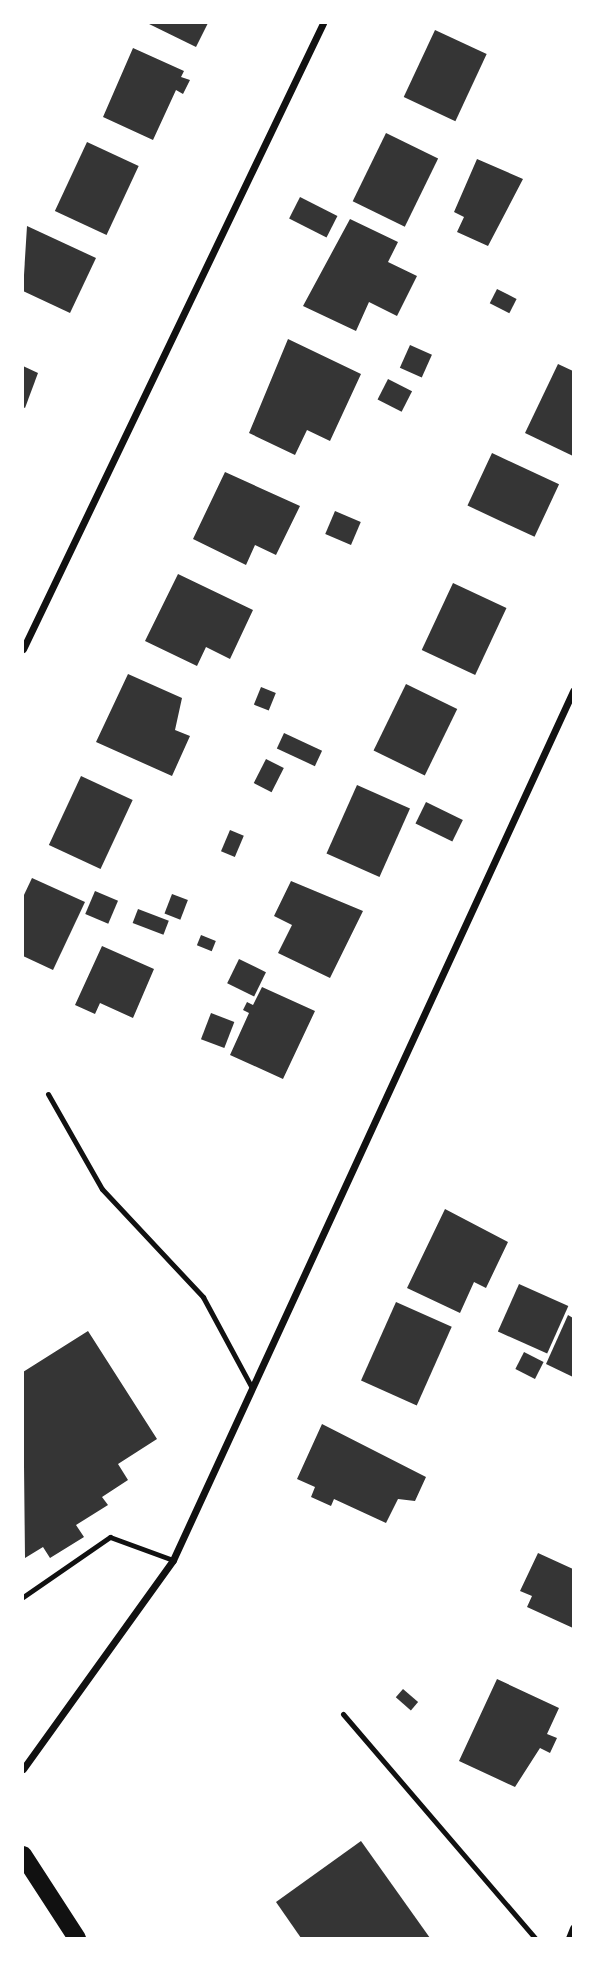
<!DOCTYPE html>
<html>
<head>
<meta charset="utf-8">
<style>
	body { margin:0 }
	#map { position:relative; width:596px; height:1961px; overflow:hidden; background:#fff; font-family:Mulish,sans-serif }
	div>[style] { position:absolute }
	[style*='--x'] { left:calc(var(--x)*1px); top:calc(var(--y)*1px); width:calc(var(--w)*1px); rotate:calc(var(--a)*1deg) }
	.building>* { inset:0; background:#353535; transform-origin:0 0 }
	.service>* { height:5px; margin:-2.5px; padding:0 2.5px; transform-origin:2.5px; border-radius:2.5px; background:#111 }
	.minor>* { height:7px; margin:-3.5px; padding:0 3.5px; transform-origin:3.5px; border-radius:3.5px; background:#111 }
	.primary>* { height:18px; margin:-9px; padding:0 9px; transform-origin:9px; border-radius:9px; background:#111 }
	span { translate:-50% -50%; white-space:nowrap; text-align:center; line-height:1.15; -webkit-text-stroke:7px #fff; paint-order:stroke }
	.frame { position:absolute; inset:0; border:24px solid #fff; pointer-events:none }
</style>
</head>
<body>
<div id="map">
	<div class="building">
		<div style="clip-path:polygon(147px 23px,208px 23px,196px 47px)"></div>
		<div style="left:435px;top:30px;width:57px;height:74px;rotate:25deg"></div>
		<div style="clip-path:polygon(133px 48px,184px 71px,181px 77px,190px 80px,183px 94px,176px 90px,153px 140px,103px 117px)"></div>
		<div style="left:386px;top:133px;width:58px;height:76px;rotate:26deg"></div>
		<div style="left:87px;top:142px;width:57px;height:76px;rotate:25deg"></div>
		<div style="clip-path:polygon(477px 159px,523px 179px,488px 246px,457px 232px,464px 217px,454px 212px)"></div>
		<div style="left:300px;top:197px;width:42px;height:24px;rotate:27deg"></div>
		<div style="clip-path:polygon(350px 219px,398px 242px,388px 262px,417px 276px,397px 316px,369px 302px,356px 331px,303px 306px)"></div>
		<div style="clip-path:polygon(27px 226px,96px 258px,70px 313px,23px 291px)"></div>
		<div style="left:497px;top:289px;width:22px;height:16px;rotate:27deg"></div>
		<div style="clip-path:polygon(288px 339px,361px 374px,330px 441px,307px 430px,295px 455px,249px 433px)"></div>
		<div style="left:410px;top:345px;width:24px;height:25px;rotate:24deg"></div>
		<div style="clip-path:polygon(558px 364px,573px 371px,573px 456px,525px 433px)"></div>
		<div style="clip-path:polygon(23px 366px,38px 373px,25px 408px,23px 407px)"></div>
		<div style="left:388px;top:379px;width:27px;height:23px;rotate:27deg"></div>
		<div style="left:492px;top:453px;width:74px;height:58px;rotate:25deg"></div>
		<div style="clip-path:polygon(225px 472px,300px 506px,276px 555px,255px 545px,246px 565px,193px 539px)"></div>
		<div style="left:335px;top:511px;width:28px;height:25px;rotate:23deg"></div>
		<div style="clip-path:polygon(178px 574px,253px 610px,230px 659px,206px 647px,197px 666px,145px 641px)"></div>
		<div style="left:453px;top:583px;width:59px;height:74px;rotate:25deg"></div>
		<div style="clip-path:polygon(128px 674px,182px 698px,175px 730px,190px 736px,172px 776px,96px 742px)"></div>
		<div style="left:406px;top:684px;width:57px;height:74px;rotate:26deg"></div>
		<div style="left:261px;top:687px;width:16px;height:19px;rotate:22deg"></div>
		<div style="left:284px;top:733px;width:42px;height:17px;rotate:25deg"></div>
		<div style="left:266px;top:759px;width:20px;height:27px;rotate:27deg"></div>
		<div style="left:81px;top:776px;width:57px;height:76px;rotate:25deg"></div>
		<div style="left:357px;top:785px;width:58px;height:75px;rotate:24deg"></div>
		<div style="left:426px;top:802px;width:41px;height:24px;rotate:26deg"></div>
		<div style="left:230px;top:830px;width:15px;height:23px;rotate:23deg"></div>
		<div style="clip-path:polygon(32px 878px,85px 902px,53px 970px,23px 956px,23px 897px)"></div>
		<div style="clip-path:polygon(291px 881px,363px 911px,330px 978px,278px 953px,292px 925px,274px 916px)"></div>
		<div style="left:95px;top:891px;width:25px;height:25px;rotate:23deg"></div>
		<div style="left:172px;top:894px;width:17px;height:21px;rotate:21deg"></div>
		<div style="left:138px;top:909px;width:33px;height:15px;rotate:21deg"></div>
		<div style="left:201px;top:935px;width:16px;height:11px;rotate:22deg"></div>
		<div style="clip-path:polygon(102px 946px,154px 969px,133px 1018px,100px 1003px,95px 1014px,75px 1005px)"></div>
		<div style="left:239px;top:959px;width:30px;height:27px;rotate:26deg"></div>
		<div style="clip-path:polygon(262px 987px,315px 1011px,283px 1079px,230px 1055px,249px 1013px,243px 1010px,247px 1002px,253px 1005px)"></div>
		<div style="left:211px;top:1013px;width:25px;height:28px;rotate:21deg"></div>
		<div style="clip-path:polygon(445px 1209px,508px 1242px,486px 1288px,474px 1282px,460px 1313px,407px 1288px)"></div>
		<div style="left:519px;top:1284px;width:54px;height:52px;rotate:24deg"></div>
		<div style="left:396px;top:1302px;width:61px;height:86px;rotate:24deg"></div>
		<div style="clip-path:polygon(568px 1315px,573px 1318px,573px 1377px,546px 1364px)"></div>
		<div style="clip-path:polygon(88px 1331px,157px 1439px,118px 1464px,128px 1480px,102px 1497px,108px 1505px,76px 1525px,84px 1537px,50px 1558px,43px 1547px,25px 1558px,23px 1372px)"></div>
		<div style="left:524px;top:1352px;width:22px;height:19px;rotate:27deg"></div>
		<div style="clip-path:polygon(322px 1424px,426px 1477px,415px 1501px,398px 1499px,386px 1523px,334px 1499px,331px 1506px,311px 1497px,315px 1487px,297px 1479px)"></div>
		<div style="clip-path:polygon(538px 1553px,573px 1569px,573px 1628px,527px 1607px,532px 1596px,520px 1591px)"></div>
		<div style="clip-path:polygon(497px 1679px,559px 1708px,547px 1734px,557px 1738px,550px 1753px,540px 1748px,515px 1787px,459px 1761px)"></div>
		<div style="left:403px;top:1689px;width:20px;height:11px;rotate:41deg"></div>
		<div style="clip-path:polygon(361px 1841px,430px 1938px,301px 1938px,276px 1902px)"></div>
	</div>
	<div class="service">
		<div style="--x:48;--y:1094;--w:109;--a:60.4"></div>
		<div style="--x:102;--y:1189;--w:148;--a:46.9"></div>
		<div style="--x:203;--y:1297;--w:103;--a:61.7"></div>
		<div style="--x:23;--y:1597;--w:106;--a:-34.6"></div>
		<div style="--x:110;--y:1537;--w:67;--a:20.1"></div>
		<div style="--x:343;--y:1714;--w:295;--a:49.4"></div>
	</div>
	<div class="minor">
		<div style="--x:23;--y:649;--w:694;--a:-64.39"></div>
		<div style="--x:23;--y:1769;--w:257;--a:-54.3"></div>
		<div style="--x:173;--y:1560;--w:957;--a:-65.28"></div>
		<div style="--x:569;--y:1938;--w:11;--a:-68"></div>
	</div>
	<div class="primary">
		<div style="--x:23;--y:1855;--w:99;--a:57"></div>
	</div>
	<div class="frame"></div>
</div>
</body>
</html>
